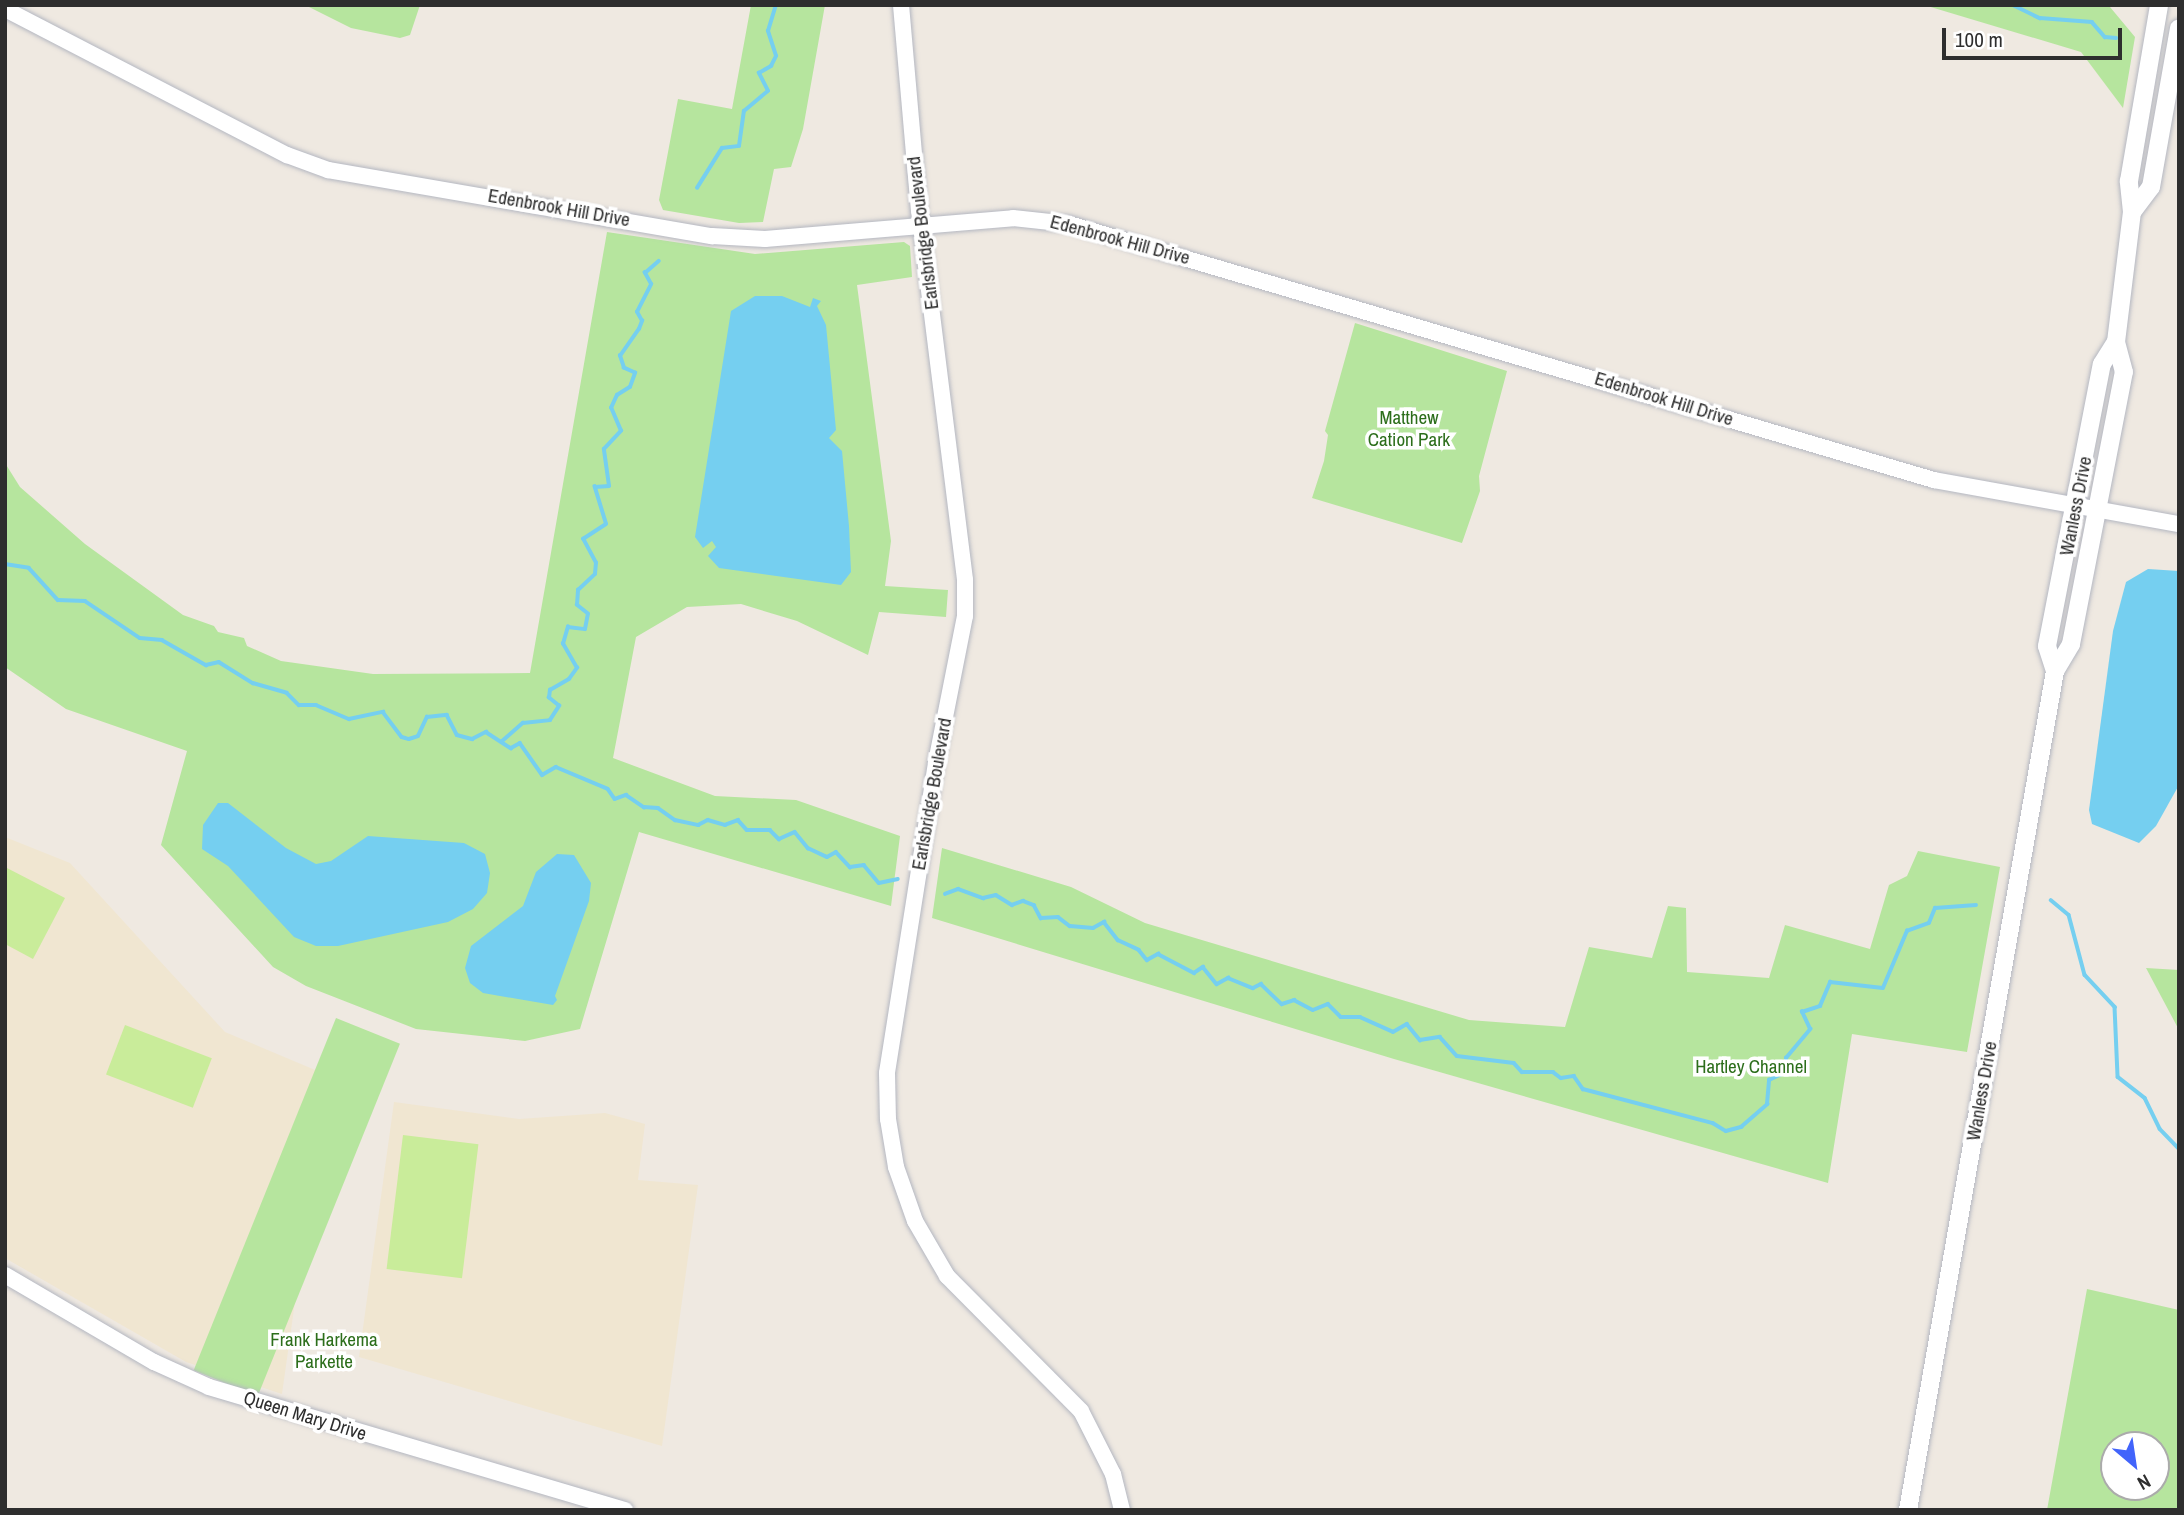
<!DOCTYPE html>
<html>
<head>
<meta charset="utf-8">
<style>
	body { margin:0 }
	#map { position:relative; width:2184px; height:1515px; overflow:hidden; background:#efe9e1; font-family:"Archivo Narrow",sans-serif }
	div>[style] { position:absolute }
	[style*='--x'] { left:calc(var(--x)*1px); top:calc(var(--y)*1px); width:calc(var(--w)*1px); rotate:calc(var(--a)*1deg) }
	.education>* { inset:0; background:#f0e6d1 }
	.green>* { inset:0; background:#b6e59e; transform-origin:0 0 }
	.pitch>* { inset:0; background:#c9ec9a; transform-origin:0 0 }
	.water>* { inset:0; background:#75cff0 }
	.stream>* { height:3.5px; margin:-1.75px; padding:0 1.75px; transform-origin:1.75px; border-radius:1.75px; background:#75cff0 }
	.roads { filter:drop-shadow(0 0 2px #b4b7c1) drop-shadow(0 0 2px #b4b7c1) }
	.tertiary>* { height:16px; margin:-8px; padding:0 8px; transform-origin:8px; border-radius:8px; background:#fff }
	.secondary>* { height:18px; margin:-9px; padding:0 9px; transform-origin:9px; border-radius:9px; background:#fff }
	span { translate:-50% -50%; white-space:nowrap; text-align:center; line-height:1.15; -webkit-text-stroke:7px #fff; paint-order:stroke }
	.street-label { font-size:19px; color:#2e2e2e }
	.park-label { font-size:19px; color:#2c6e1b }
	.frame { position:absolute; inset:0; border:7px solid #2e2e2e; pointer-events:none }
	.north { position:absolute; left:2100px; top:1431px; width:70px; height:70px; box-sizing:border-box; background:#fff; border:2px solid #ababab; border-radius:50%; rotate:151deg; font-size:19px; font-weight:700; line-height:28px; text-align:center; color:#2e2e2e }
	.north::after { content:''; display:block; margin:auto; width:24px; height:32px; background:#4264fb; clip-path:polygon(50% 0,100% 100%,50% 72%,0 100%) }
	.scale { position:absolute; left:1942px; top:28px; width:180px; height:32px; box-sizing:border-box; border:4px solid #2e2e2e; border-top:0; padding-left:9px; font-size:21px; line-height:24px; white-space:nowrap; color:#2e2e2e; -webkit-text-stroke:5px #fff; paint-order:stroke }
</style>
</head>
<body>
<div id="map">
	<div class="education">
		<div style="clip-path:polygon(5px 837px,70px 863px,225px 1032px,327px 1075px,282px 1394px,186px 1362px,5px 1258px)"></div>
		<div style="clip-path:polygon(394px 1102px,519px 1119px,605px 1113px,645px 1124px,638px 1180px,698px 1185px,662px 1446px,359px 1357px)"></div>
	</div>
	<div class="green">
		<div style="clip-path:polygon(305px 5px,420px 5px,410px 35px,400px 38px,351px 28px)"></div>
		<div style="clip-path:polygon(751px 5px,825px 5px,803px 129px,791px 167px,774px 169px,763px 222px,739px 223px,663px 210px,659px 200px,678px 99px,732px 109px)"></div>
		<div style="clip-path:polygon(1924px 5px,2110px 7px,2135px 37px,2123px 108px,2081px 52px)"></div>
		<div style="clip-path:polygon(607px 232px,755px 254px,904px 242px,910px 246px,912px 277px,857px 285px,891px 541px,885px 586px,948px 590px,946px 617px,879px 612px,868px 655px,797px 621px,741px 604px,687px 607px,636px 637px,613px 758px,715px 796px,796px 800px,900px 836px,891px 906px,639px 832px,580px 1029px,525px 1041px,416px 1029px,306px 986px,273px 967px,161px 845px,187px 751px,66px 709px,5px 667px,5px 463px,20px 487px,85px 544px,183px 615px,214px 626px,218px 632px,244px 638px,247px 646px,281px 661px,373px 674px,530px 673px)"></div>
		<div style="clip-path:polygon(1355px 323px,1507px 371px,1479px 476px,1480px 491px,1462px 543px,1312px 498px,1324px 461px,1328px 435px,1325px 431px)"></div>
		<div style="clip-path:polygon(942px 848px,1071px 887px,1145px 923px,1469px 1020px,1565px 1027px,1589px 947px,1652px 958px,1668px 906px,1686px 908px,1687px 972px,1769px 978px,1785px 925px,1870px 949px,1889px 885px,1907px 876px,1918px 851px,2000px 867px,1967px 1052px,1852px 1034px,1828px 1183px,1394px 1059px,932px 918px)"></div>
		<div style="clip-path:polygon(2146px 968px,2179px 970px,2179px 1030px)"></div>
		<div style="left:336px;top:1018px;width:69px;height:380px;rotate:22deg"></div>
		<div style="clip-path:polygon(evenodd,2087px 1289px,2179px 1310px,2179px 1510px,2047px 1510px,2087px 1289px,2114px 1445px,2156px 1445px,2156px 1487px,2114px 1487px,2114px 1445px)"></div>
	</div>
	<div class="pitch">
		<div style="clip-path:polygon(5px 867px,65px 898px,33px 959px,5px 944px)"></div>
		<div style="left:125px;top:1025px;width:93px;height:53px;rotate:21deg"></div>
		<div style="left:403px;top:1135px;width:76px;height:135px;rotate:7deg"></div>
	</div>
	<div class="water">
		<div style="clip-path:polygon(755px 296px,782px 296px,810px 307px,813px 298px,821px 301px,817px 306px,826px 325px,836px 430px,829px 438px,842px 451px,849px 526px,851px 572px,841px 585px,719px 568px,708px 556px,716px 547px,712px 541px,703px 548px,695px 537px,731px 311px)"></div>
		<div style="clip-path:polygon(2148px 569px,2179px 571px,2179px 785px,2156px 826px,2139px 843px,2092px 824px,2089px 810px,2113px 631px,2126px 582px)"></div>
		<div style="clip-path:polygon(218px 803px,228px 803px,286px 848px,316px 864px,331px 861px,368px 836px,464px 843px,485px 854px,490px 873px,487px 893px,473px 909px,448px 922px,338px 946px,316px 946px,294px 937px,228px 866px,202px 849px,203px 825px)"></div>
		<div style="clip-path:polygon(557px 854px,574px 855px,591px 883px,589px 901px,555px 996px,557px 1000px,553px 1005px,483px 993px,470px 983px,465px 968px,471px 946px,523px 906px,536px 872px)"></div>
	</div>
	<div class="stream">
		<div style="--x:2013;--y:5;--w:30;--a:26"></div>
		<div style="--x:2040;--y:18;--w:52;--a:4.4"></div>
		<div style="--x:2092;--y:22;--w:20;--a:49"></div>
		<div style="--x:2105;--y:37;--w:11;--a:5"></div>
		<div style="--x:697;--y:188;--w:47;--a:-58"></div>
		<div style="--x:722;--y:148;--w:17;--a:-7"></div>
		<div style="--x:739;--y:146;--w:35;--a:-82"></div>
		<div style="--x:744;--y:111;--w:31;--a:-40"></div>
		<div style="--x:768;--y:91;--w:20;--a:-117"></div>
		<div style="--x:759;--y:73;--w:14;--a:-30"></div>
		<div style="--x:771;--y:66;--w:11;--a:-63"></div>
		<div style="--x:776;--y:56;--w:26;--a:-108"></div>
		<div style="--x:768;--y:31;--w:27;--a:-73"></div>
		<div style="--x:5;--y:564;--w:24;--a:9"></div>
		<div style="--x:29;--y:568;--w:43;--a:47.8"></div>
		<div style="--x:58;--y:600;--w:27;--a:2"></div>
		<div style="--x:85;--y:601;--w:66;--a:33.9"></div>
		<div style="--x:140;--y:638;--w:22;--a:5"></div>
		<div style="--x:162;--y:640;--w:51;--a:29.6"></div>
		<div style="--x:206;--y:665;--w:13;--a:-13"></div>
		<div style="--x:219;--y:662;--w:40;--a:32"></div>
		<div style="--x:253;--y:683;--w:35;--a:16"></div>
		<div style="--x:287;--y:693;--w:17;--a:45"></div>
		<div style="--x:299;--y:705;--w:17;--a:0"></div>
		<div style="--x:316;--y:705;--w:36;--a:23"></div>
		<div style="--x:349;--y:719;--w:35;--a:-12"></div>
		<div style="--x:383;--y:712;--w:31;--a:53"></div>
		<div style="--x:402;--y:737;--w:7;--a:16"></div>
		<div style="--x:409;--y:739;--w:9;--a:-18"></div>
		<div style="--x:418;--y:736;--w:21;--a:-65"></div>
		<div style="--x:427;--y:717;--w:20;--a:-6"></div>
		<div style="--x:447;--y:715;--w:22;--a:63"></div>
		<div style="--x:457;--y:735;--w:16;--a:15"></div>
		<div style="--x:472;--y:739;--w:16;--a:-27"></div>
		<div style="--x:486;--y:732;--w:30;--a:33"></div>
		<div style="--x:511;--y:748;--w:10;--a:-29"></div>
		<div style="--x:520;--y:743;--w:39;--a:55"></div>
		<div style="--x:542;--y:775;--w:16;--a:-30"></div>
		<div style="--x:556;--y:767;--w:56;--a:22.9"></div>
		<div style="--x:608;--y:789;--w:12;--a:55"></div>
		<div style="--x:615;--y:799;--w:12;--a:-20"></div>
		<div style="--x:626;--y:795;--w:22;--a:34"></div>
		<div style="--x:644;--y:807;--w:14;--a:4"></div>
		<div style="--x:658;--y:808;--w:21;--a:35"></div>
		<div style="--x:675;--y:820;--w:24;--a:12"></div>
		<div style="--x:698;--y:825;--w:11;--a:-27"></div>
		<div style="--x:708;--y:820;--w:18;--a:16"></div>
		<div style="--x:725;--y:825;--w:14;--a:-21"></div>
		<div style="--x:738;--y:820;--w:13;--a:48"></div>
		<div style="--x:747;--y:830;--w:23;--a:0"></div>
		<div style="--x:770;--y:830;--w:13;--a:45"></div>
		<div style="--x:779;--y:839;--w:17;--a:-24"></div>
		<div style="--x:795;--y:832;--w:21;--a:51"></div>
		<div style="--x:808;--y:848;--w:21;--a:25"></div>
		<div style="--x:827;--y:857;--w:10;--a:-29"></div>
		<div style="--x:836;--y:852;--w:21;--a:47"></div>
		<div style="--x:850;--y:867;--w:14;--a:-8"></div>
		<div style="--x:864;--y:865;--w:23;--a:50"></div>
		<div style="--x:879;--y:883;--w:19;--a:-12"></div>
		<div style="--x:501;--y:742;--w:29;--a:-41"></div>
		<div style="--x:523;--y:723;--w:27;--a:-6"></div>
		<div style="--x:550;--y:720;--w:17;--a:-57"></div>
		<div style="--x:559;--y:706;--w:13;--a:-141"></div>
		<div style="--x:549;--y:698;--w:8;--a:-83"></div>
		<div style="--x:550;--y:690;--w:22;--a:-30"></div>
		<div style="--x:569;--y:679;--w:14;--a:-54"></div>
		<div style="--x:577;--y:668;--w:28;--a:-120"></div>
		<div style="--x:563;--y:644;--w:18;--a:-74"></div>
		<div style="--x:568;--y:627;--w:17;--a:7"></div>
		<div style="--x:585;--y:629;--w:15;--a:-79"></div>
		<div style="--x:588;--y:614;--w:14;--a:-141"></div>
		<div style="--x:577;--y:605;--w:15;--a:-86"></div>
		<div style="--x:578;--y:590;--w:23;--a:-43"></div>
		<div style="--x:595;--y:574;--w:11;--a:-85"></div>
		<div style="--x:596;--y:563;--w:27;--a:-118"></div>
		<div style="--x:583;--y:539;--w:27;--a:-33"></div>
		<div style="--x:606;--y:524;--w:39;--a:-107"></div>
		<div style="--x:595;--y:487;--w:14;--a:-4"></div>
		<div style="--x:609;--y:486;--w:37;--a:-98"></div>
		<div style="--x:604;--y:449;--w:25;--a:-47"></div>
		<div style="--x:621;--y:431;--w:25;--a:-113"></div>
		<div style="--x:611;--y:408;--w:14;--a:-65"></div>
		<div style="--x:617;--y:395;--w:15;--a:-32"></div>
		<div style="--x:630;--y:387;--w:15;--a:-70"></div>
		<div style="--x:635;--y:373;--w:12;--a:-156"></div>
		<div style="--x:624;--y:368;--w:13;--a:-108"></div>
		<div style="--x:620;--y:356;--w:33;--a:-55"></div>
		<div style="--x:639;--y:329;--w:9;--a:-69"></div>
		<div style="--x:642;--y:321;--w:10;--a:-119"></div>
		<div style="--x:637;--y:312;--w:31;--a:-63"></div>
		<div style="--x:651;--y:284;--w:13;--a:-119"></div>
		<div style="--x:645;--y:273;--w:18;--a:-41"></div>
		<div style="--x:945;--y:894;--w:14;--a:-21"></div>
		<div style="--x:958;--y:889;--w:27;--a:20"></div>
		<div style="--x:983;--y:898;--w:13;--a:-13"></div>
		<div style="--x:996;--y:895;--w:19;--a:32"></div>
		<div style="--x:1012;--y:905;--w:12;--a:-20"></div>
		<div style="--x:1023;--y:901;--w:12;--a:20"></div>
		<div style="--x:1034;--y:905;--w:15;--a:62"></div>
		<div style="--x:1041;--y:918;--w:17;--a:-3"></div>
		<div style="--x:1058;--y:917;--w:15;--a:37"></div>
		<div style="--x:1070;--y:926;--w:23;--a:5"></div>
		<div style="--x:1093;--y:928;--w:13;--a:-29"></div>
		<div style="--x:1104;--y:922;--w:23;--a:52"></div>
		<div style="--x:1118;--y:940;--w:23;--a:25"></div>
		<div style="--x:1139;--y:950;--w:13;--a:51"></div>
		<div style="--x:1147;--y:960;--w:13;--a:-29"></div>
		<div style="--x:1158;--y:954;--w:41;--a:27.8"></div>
		<div style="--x:1194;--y:973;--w:11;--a:-34"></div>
		<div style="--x:1203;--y:967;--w:22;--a:51"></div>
		<div style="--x:1217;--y:984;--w:13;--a:-29"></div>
		<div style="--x:1228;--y:978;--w:27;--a:22"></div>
		<div style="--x:1253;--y:988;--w:9;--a:-27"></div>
		<div style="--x:1261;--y:984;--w:29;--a:44"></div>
		<div style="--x:1282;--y:1004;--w:13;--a:-18"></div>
		<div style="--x:1294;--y:1000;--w:21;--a:28"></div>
		<div style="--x:1313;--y:1010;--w:16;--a:-22"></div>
		<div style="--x:1328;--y:1004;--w:18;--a:45"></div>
		<div style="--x:1341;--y:1017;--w:19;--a:0"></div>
		<div style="--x:1360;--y:1017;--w:36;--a:24"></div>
		<div style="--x:1393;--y:1032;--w:16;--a:-30"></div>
		<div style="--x:1407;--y:1024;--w:21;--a:51"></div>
		<div style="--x:1420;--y:1040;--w:20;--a:-9"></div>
		<div style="--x:1440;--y:1037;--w:25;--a:48"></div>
		<div style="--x:1457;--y:1056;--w:57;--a:7"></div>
		<div style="--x:1514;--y:1063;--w:12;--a:48"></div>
		<div style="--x:1522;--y:1072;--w:31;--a:0"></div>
		<div style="--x:1553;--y:1072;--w:10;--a:37"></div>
		<div style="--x:1561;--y:1078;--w:13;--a:-9"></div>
		<div style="--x:1574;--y:1076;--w:16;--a:55"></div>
		<div style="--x:1583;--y:1089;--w:134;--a:14.7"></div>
		<div style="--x:1713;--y:1123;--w:15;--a:32"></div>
		<div style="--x:1726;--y:1131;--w:16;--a:-15"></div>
		<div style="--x:1741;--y:1127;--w:35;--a:-41"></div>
		<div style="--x:1767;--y:1104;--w:24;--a:-85"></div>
		<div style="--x:1769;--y:1080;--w:19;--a:-25"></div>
		<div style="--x:1786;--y:1072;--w:14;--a:-90"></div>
		<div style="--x:1786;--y:1058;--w:38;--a:-50"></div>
		<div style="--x:1810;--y:1029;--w:19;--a:-115"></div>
		<div style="--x:1802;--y:1012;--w:19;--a:-18"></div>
		<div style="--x:1820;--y:1006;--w:26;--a:-67"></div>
		<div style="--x:1830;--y:982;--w:53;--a:6.5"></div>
		<div style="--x:1883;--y:988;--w:62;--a:-67.2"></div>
		<div style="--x:1907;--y:931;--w:23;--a:-20"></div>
		<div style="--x:1929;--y:923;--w:16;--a:-68"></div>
		<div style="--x:1935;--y:908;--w:41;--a:-4.2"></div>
		<div style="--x:2051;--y:900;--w:23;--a:40"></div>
		<div style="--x:2069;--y:915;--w:62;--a:75.1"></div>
		<div style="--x:2085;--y:975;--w:44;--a:46.8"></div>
		<div style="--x:2115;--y:1007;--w:70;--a:87.5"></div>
		<div style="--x:2118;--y:1077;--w:34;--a:38"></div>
		<div style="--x:2145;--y:1098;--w:34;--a:64"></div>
		<div style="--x:2160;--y:1129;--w:28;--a:46"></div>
	</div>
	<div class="roads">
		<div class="tertiary">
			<div style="--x:901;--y:5;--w:206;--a:85"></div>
			<div style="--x:919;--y:210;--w:373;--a:82.9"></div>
			<div style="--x:965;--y:580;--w:36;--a:90"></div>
			<div style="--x:965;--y:616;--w:150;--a:101.2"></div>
			<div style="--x:936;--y:763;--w:314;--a:99"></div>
			<div style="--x:887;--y:1073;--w:46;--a:88.8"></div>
			<div style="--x:888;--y:1119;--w:49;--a:80.5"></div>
			<div style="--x:896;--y:1167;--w:57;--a:70.6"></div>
			<div style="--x:915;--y:1221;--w:64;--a:59.8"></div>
			<div style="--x:947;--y:1276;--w:190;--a:45.2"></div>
			<div style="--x:1081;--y:1411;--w:71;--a:63.1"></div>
			<div style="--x:1113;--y:1474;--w:37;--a:76"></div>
			<div style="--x:5;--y:9;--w:318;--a:27.4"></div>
			<div style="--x:287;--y:155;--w:44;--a:20.1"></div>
			<div style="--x:328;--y:170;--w:390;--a:9.8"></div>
			<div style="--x:712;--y:236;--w:53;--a:3.2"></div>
			<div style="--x:765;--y:239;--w:249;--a:-4.8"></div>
			<div style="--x:1013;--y:218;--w:56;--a:6.1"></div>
			<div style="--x:1069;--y:224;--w:902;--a:16.49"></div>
			<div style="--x:1934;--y:480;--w:249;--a:10.2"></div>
			<div style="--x:5;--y:1275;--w:173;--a:30.3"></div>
			<div style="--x:154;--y:1362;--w:60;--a:24.4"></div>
			<div style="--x:209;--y:1387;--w:434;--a:16.5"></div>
		</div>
		<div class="secondary">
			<div style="--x:2132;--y:212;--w:31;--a:-53"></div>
			<div style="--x:2151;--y:187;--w:161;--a:-80"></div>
			<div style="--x:2055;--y:671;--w:26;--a:-108"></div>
			<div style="--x:2047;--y:646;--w:287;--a:-79"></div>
			<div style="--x:2102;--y:364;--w:26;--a:-58"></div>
			<div style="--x:1908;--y:1510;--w:852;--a:-80.06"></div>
			<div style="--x:2055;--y:671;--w:31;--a:-59"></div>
			<div style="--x:2071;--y:644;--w:277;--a:-79"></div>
			<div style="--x:2124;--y:372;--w:31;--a:-105"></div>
			<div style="--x:2116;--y:342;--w:131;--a:-83"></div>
			<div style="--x:2132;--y:212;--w:31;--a:-96"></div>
			<div style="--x:2129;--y:181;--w:179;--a:-80.3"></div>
		</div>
	</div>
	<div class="street-label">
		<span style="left:559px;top:208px;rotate:10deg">Edenbrook Hill Drive</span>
		<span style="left:923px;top:233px;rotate:-97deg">Earlsbridge Boulevard</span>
		<span style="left:1120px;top:240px;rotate:15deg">Edenbrook Hill Drive</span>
		<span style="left:1664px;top:399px;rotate:17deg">Edenbrook Hill Drive</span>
		<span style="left:2076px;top:506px;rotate:-79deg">Wanless Drive</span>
		<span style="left:932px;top:794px;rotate:-80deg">Earlsbridge Boulevard</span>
		<span style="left:1982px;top:1091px;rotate:-80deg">Wanless Drive</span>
		<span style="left:305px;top:1416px;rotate:17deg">Queen Mary Drive</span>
	</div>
	<div class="park-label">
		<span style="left:1409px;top:429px">Matthew<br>Cation Park</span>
		<span style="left:1751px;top:1067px">Hartley Channel</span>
		<span style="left:324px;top:1351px">Frank Harkema<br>Parkette</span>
	</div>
	<div class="frame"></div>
	<div class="north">N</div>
	<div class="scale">100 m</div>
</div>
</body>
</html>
